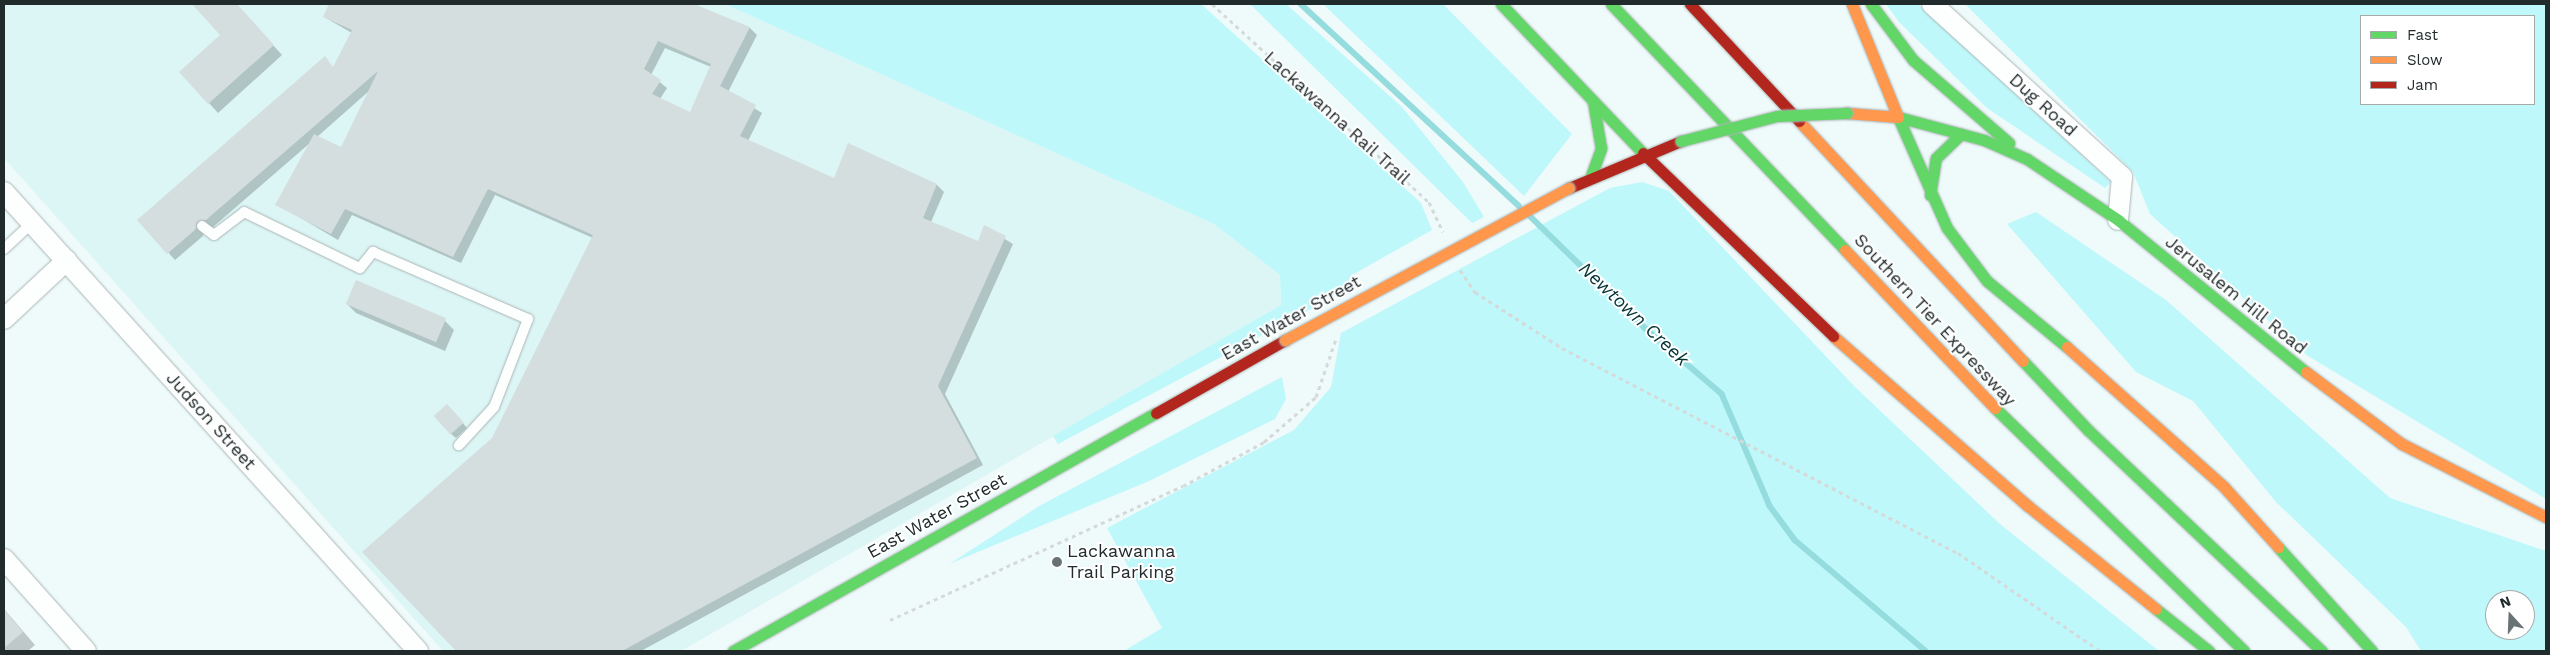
<!DOCTYPE html>
<html>
<head>
<meta charset="utf-8">
<style>
	body { margin:0 }
	#map { position:relative; width:2550px; height:655px; overflow:hidden; background:#effafa; font-family:"Work Sans",sans-serif }
	div>[style] { position:absolute }
	[style*='--x'] { left:calc(var(--x)*1px); top:calc(var(--y)*1px); width:calc(var(--w)*1px); rotate:calc(var(--a)*1deg) }
	.built>* { inset:0; background:#dcf5f5 }
	.green>* { inset:0; background:#bff8fa }
	.shadow>* { inset:0; background:#0003 }
	.stream>* { height:5.5px; margin:-2.75px; padding:0 2.75px; transform-origin:2.75px; border-radius:2.75px; background:#95dcdf }
	.building>* { inset:0; background:#d5dede; transform-origin:0 0 }
	.path>* { height:3px; margin-top:-1.5px; transform-origin:0; background:repeating-linear-gradient(90deg,#d6d9d9 0 4px,transparent 0 8px) }
	.roads { filter:drop-shadow(0 0 1px #abb5b5) drop-shadow(0 0 1px #abb5b5) }
	.lane>* { height:10px; margin:-5px; padding:0 5px; transform-origin:5px; border-radius:5px; background:#fdfefe }
	.street>* { height:20px; margin:-10px; padding:0 10px; transform-origin:10px; border-radius:10px; background:#fdfefe }
	.fast>* { height:11px; margin:-5.5px; padding:0 5.5px; transform-origin:5.5px; border-radius:5.5px; background:#63d668 }
	.slow>* { height:11px; margin:-5.5px; padding:0 5.5px; transform-origin:5.5px; border-radius:5.5px; background:#ff974d }
	.jam>* { height:11px; margin:-5.5px; padding:0 5.5px; transform-origin:5.5px; border-radius:5.5px; background:#b3261e }
	.bridges { filter:drop-shadow(0 0 1px #abb5b5) drop-shadow(0 0 1px #abb5b5) }
	.fast-bridge>* { height:11px; margin:-5.5px; padding:0 5.5px; transform-origin:5.5px; border-radius:5.5px; background:#63d668 }
	.slow-bridge>* { height:11px; margin:-5.5px; padding:0 5.5px; transform-origin:5.5px; border-radius:5.5px; background:#ff974d }
	.dots>* { width:14px; height:14px; translate:-50% -50%; box-sizing:border-box; border:2px solid #fff; border-radius:50% }
	span { translate:-50% -50%; white-space:nowrap; text-align:center; line-height:1.15; -webkit-text-stroke:4px #fff; paint-order:stroke }
	.street-label { font-size:18px; color:#222b2c }
	.poi-label { font-size:18px; color:#222b2c }
	.left { translate:0 -50%; text-align:left }
	.water-label { font-size:19px; color:#043537; font-style:italic }
	.frame { position:absolute; inset:0; border:5px solid #222b2c; pointer-events:none }
	.legend { position:absolute; left:2360px; top:15px; width:175px; height:90px; box-sizing:border-box; background:#fff; border:1px solid #a7aaab; margin:0; padding:6px 9px; list-style:none; font-size:15px; color:#222b2c }
	.legend li { display:flex; align-items:center; gap:10px; height:25px }
	.legend b { width:25px; border:1px solid #a7aaab }
	.north { position:absolute; left:2485px; top:590px; width:50px; height:50px; box-sizing:border-box; background:#fff; border:1px solid #a7aaab; border-radius:50%; rotate:340deg; font-size:14px; font-weight:700; line-height:20px; text-align:center; color:#222b2c }
	.north::after { content:''; display:block; margin:auto; width:18px; height:22px; background:#6a7374; clip-path:polygon(50% 0,100% 100%,50% 72%,0 100%) }
</style>
</head>
<body>
<div id="map">
	<div class="built">
		<div style="clip-path:polygon(4px 4px,725px 4px,1214px 224px,1280px 275px,1281px 305px,681px 651px,443px 651px,4px 158px)"></div>
	</div>
	<div class="green">
		<div style="clip-path:polygon(725px 4px,1201px 4px,1421px 203px,1432px 230px,1352px 275px,1343px 292px,1058px 444px,1053px 436px,1281px 305px,1280px 275px,1214px 224px)"></div>
		<div style="clip-path:polygon(1250px 4px,1286px 4px,1402px 107px,1463px 182px,1484px 217px,1472px 223px)"></div>
		<div style="clip-path:polygon(1323px 4px,1443px 4px,1572px 134px,1524px 196px)"></div>
		<div style="clip-path:polygon(1886px 4px,1918px 4px,2111px 182px,2105px 188px,1987px 108px,1899px 22px)"></div>
		<div style="clip-path:polygon(evenodd,1965px 4px,2546px 4px,2546px 499px,2308px 356px,2150px 214px,2133px 172px,1965px 4px,2361px 16px,2534px 16px,2534px 104px,2361px 104px,2361px 16px)"></div>
		<div style="clip-path:polygon(1642px 182px,1669px 191px,1855px 387px,2000px 524px,2159px 651px,1124px 651px,1162px 628px,1107px 528px,1294px 430px,1331px 387px,1341px 333px,1610px 188px)"></div>
		<div style="clip-path:polygon(evenodd,2036px 212px,2166px 300px,2390px 498px,2546px 551px,2546px 651px,2421px 651px,2406px 627px,2276px 502px,2193px 401px,2136px 372px,2007px 224px,2036px 212px,2495px 600px,2525px 600px,2525px 630px,2495px 630px,2495px 600px)"></div>
		<div style="clip-path:polygon(1282px 377px,1286px 399px,1275px 419px,1149px 481px,949px 564px,1041px 505px)"></div>
	</div>
	<div class="shadow">
		<div style="clip-path:polygon(193px 4px,236px 4px,282px 55px,218px 113px,181px 72px,222px 35px)"></div>
		<div style="clip-path:polygon(evenodd,331px 4px,691px 4px,750px 28px,757px 35px,728px 92px,762px 113px,748px 141px,834px 180px,849px 145px,937px 185px,944px 192px,931px 222px,978px 243px,985px 227px,1013px 244px,945px 394px,983px 465px,641px 651px,458px 651px,364px 552px,493px 439px,593px 238px,495px 195px,461px 263px,352px 215px,338px 240px,277px 204px,310px 143px,213px 227px,204px 228px,203px 236px,175px 260px,139px 220px,334px 68px,352px 33px,324px 17px,331px 4px,665px 48px,711px 67px,691px 114px,660px 99px,667px 88px,651px 75px,665px 48px,331px 4px,369px 91px,342px 148px,317px 137px,369px 91px)"></div>
		<div style="clip-path:polygon(347px 304px,445px 321px,454px 330px,445px 351px,356px 313px)"></div>
		<div style="clip-path:polygon(452px 410px,467px 428px,456px 438px,451px 434px)"></div>
		<div style="clip-path:polygon(4px 609px,35px 645px,28px 651px,4px 651px)"></div>
	</div>
	<div class="stream">
		<div style="--x:1301;--y:4;--w:297;--a:42.8"></div>
		<div style="--x:1530;--y:216;--w:161;--a:44.2"></div>
		<div style="--x:1645;--y:328;--w:101;--a:40.6"></div>
		<div style="--x:1722;--y:394;--w:122;--a:66.8"></div>
		<div style="--x:1770;--y:506;--w:42;--a:53.7"></div>
		<div style="--x:1795;--y:540;--w:172;--a:40.3"></div>
	</div>
	<div class="building">
		<div style="clip-path:polygon(192px 4px,237px 4px,274px 45px,208px 104px,179px 72px,220px 35px)"></div>
		<div style="clip-path:polygon(evenodd,329px 4px,694px 4px,750px 27px,720px 86px,756px 105px,740px 136px,834px 178px,848px 143px,937px 184px,923px 218px,978px 241px,984px 225px,1006px 236px,938px 386px,977px 458px,622px 651px,456px 651px,362px 552px,492px 438px,593px 235px,488px 189px,453px 257px,345px 209px,331px 234px,275px 205px,314px 134px,341px 147px,378px 71px,206px 220px,197px 222px,196px 229px,167px 254px,137px 220px,325px 56px,333px 67px,352px 30px,323px 17px,329px 4px,658px 41px,711px 64px,690px 112px,652px 94px,661px 80px,644px 69px,658px 41px)"></div>
		<div style="left:356px;top:280px;width:98px;height:26px;rotate:23deg"></div>
		<div style="left:447px;top:404px;width:25px;height:18px;rotate:48deg"></div>
		<div style="clip-path:polygon(4px 610px,23px 632px,4px 648px)"></div>
	</div>
	<div class="path">
		<div style="--x:1212;--y:4;--w:294;--a:42.4"></div>
		<div style="--x:1429;--y:202;--w:33;--a:65"></div>
		<div style="--x:1460;--y:270;--w:27;--a:56"></div>
		<div style="--x:1475;--y:292;--w:103;--a:32.8"></div>
		<div style="--x:1562;--y:348;--w:446;--a:27.4"></div>
		<div style="--x:1958;--y:553;--w:173;--a:34.6"></div>
		<div style="--x:890;--y:620;--w:322;--a:-24.6"></div>
		<div style="--x:1183;--y:486;--w:92;--a:-28.5"></div>
		<div style="--x:1264;--y:442;--w:69;--a:-40.9"></div>
		<div style="--x:1316;--y:397;--w:61;--a:-71"></div>
	</div>
	<div class="roads">
		<div class="lane">
			<div style="--x:202;--y:226;--w:15;--a:37"></div>
			<div style="--x:214;--y:235;--w:38;--a:-37"></div>
			<div style="--x:244;--y:212;--w:129;--a:25.8"></div>
			<div style="--x:360;--y:268;--w:21;--a:-51"></div>
			<div style="--x:373;--y:252;--w:169;--a:23.4"></div>
			<div style="--x:528;--y:319;--w:94;--a:111.1"></div>
			<div style="--x:494;--y:407;--w:52;--a:132.6"></div>
			<div style="--x:4;--y:249;--w:38;--a:-43"></div>
		</div>
		<div class="street">
			<div style="--x:1932;--y:4;--w:257;--a:42.3"></div>
			<div style="--x:2122;--y:177;--w:43;--a:95.3"></div>
			<div style="--x:4;--y:192;--w:618;--a:47.95"></div>
			<div style="--x:4;--y:319;--w:86;--a:-43.1"></div>
			<div style="--x:4;--y:559;--w:123;--a:48.3"></div>
		</div>
		<div class="fast">
			<div style="--x:1501;--y:4;--w:206;--a:46.4"></div>
			<div style="--x:1611;--y:4;--w:340;--a:46.4"></div>
			<div style="--x:1871;--y:4;--w:70;--a:53.1"></div>
			<div style="--x:1913;--y:60;--w:127;--a:40.8"></div>
			<div style="--x:1898;--y:117;--w:89;--a:15"></div>
			<div style="--x:1984;--y:140;--w:47;--a:23.8"></div>
			<div style="--x:2027;--y:159;--w:110;--a:33.8"></div>
			<div style="--x:2118;--y:220;--w:242;--a:39"></div>
			<div style="--x:1898;--y:117;--w:121;--a:66.2"></div>
			<div style="--x:1947;--y:228;--w:66;--a:53"></div>
			<div style="--x:1987;--y:281;--w:104;--a:39.5"></div>
			<div style="--x:1591;--y:176;--w:30;--a:-70"></div>
			<div style="--x:1601;--y:148;--w:48;--a:-99.7"></div>
			<div style="--x:1930;--y:195;--w:37;--a:-81"></div>
			<div style="--x:1936;--y:158;--w:35;--a:-44"></div>
			<div style="--x:2023;--y:361;--w:95;--a:46.7"></div>
			<div style="--x:2088;--y:430;--w:322;--a:43.4"></div>
			<div style="--x:1995;--y:408;--w:348;--a:44.3"></div>
			<div style="--x:2278;--y:547;--w:140;--a:47.9"></div>
			<div style="--x:2156;--y:609;--w:68;--a:38.4"></div>
			<div style="--x:733;--y:651;--w:485;--a:-29.4"></div>
		</div>
		<div class="slow">
			<div style="--x:1847;--y:113;--w:51;--a:4.5"></div>
			<div style="--x:1898;--y:117;--w:122;--a:-112.2"></div>
			<div style="--x:1799;--y:121;--w:328;--a:47"></div>
			<div style="--x:1845;--y:250;--w:218;--a:46.5"></div>
			<div style="--x:1833;--y:336;--w:259;--a:41.1"></div>
			<div style="--x:2028;--y:506;--w:164;--a:38.8"></div>
			<div style="--x:2067;--y:347;--w:210;--a:41.7"></div>
			<div style="--x:2224;--y:487;--w:81;--a:48"></div>
			<div style="--x:2306;--y:372;--w:120;--a:36.9"></div>
			<div style="--x:2402;--y:444;--w:161;--a:26.9"></div>
		</div>
		<div class="jam">
			<div style="--x:1690;--y:4;--w:160;--a:47"></div>
			<div style="--x:1643;--y:153;--w:264;--a:43.9"></div>
			<div style="--x:1569;--y:188;--w:121;--a:-22.8"></div>
			<div style="--x:1156;--y:413;--w:148;--a:-29.5"></div>
		</div>
	</div>
	<div class="bridges">
		<div class="fast-bridge">
			<div style="--x:1681;--y:141;--w:99;--a:-14.6"></div>
			<div style="--x:1777;--y:116;--w:70;--a:-2.5"></div>
		</div>
		<div class="slow-bridge">
			<div style="--x:1285;--y:340;--w:322;--a:-28.2"></div>
		</div>
	</div>
	<div class="dots">
		<div style="left:1057px;top:562px;background:#6a7374"></div>
	</div>
	<div class="street-label">
		<span style="left:2043px;top:105px;rotate:42deg">Dug Road</span>
		<span style="left:1337px;top:118px;rotate:42deg">Lackawanna Rail Trail</span>
		<span style="left:2236px;top:295px;rotate:39deg">Jerusalem Hill Road</span>
		<span style="left:1291px;top:318px;rotate:-29deg">East Water Street</span>
		<span style="left:1935px;top:320px;rotate:47deg">Southern Tier Expressway</span>
		<span style="left:211px;top:421px;rotate:48deg">Judson Street</span>
		<span style="left:937px;top:516px;rotate:-29deg">East Water Street</span>
	</div>
	<div class="poi-label">
		<span class="left" style="left:1067px;top:562px">Lackawanna<br>Trail Parking</span>
	</div>
	<div class="water-label">
		<span style="left:1634px;top:314px;rotate:43deg">Newtown Creek</span>
	</div>
	<div class="frame"></div>
	<ul class="legend">
	<li><b style="height:6px;background:#63d668"></b>Fast</li>
	<li><b style="height:6px;background:#ff974d"></b>Slow</li>
	<li><b style="height:6px;background:#b3261e"></b>Jam</li>
	</ul>
	<div class="north">N</div>
</div>
</body>
</html>
